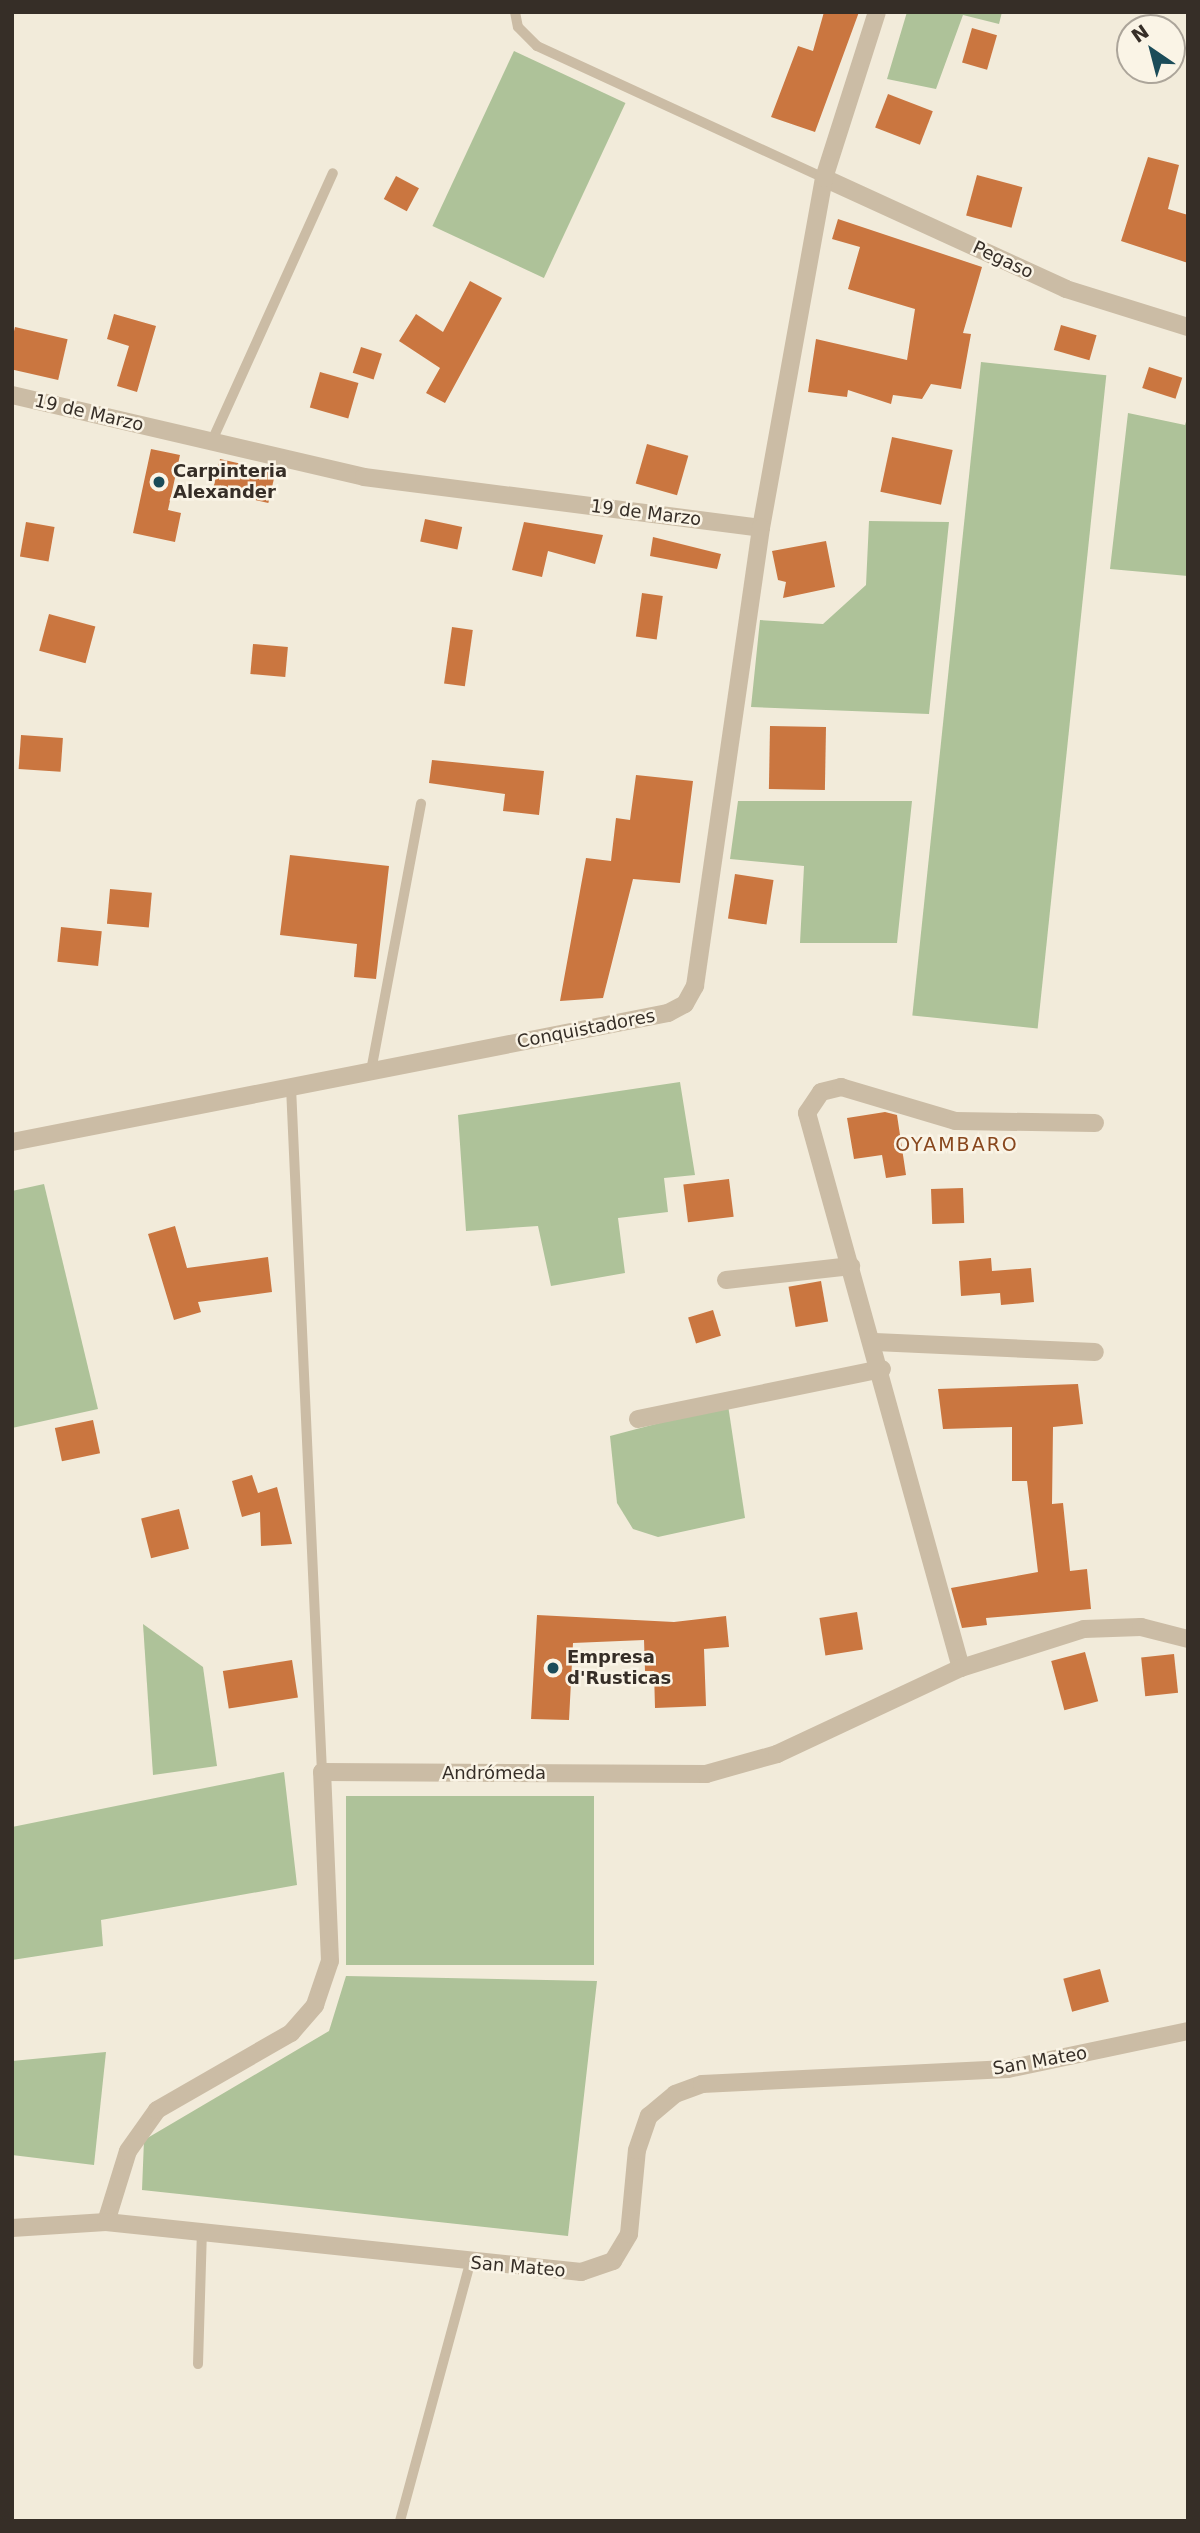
<!DOCTYPE html>
<html>
<head>
<meta charset="utf-8">
<style>
	body { margin:0 }
	#map { position:relative; width:1200px; height:2533px; overflow:hidden; background:#f2ebda; font-family:"DejaVu Sans",sans-serif }
	div>[style] { position:absolute }
	[style*='--x'] { left:calc(var(--x)*1px); top:calc(var(--y)*1px); width:calc(var(--w)*1px); rotate:calc(var(--a)*1deg) }
	.green>* { inset:0; background:#aec299; transform-origin:0 0 }
	.building>* { inset:0; background:#ca7640; transform-origin:0 0 }
	.service>* { height:10px; margin:-5px; padding:0 5px; transform-origin:5px; border-radius:5px; background:#cbbca5 }
	.minor>* { height:18px; margin:-9px; padding:0 9px; transform-origin:9px; border-radius:9px; background:#cbbca5 }
	.dots>* { width:19px; height:19px; translate:-50% -50%; box-sizing:border-box; border:4px solid #faf4e6; border-radius:50% }
	span { translate:-50% -50%; white-space:nowrap; text-align:center; line-height:1.15; -webkit-text-stroke:5px #faf4e6; paint-order:stroke }
	.street-label { font-size:18px; color:#362e27 }
	.poi-label { font-size:18px; color:#362e27; font-weight:700 }
	.left { translate:0 -50%; text-align:left }
	.neighbourhood-label { font-size:19px; color:#88471d; letter-spacing:2px }
	.frame { position:absolute; inset:0; border:14px solid #362e27; pointer-events:none }
	.north { position:absolute; left:1116px; top:14px; width:70px; height:70px; box-sizing:border-box; background:#faf4e6; border:2px solid #aca59a; border-radius:50%; rotate:325deg; font-size:19px; font-weight:700; line-height:28px; text-align:center; color:#362e27 }
	.north::after { content:''; display:block; margin:auto; width:24px; height:32px; background:#1b4c59; clip-path:polygon(50% 0,100% 100%,50% 72%,0 100%) }
</style>
</head>
<body>
<div id="map">
	<div class="green">
		<div style="clip-path:polygon(907px 12px,1002px 12px,999px 24px,963px 15px,936px 89px,887px 79px)"></div>
		<div style="left:514px;top:51px;width:123px;height:193px;rotate:25deg"></div>
		<div style="left:981px;top:362px;width:126px;height:657px;rotate:6deg"></div>
		<div style="clip-path:polygon(1128px 413px,1185px 425px,1188px 415px,1188px 576px,1110px 569px)"></div>
		<div style="clip-path:polygon(869px 521px,949px 522px,929px 714px,751px 707px,760px 620px,823px 624px,866px 585px)"></div>
		<div style="clip-path:polygon(738px 801px,912px 801px,897px 943px,800px 943px,804px 866px,730px 859px)"></div>
		<div style="clip-path:polygon(680px 1082px,695px 1175px,664px 1178px,668px 1212px,618px 1218px,625px 1273px,551px 1286px,538px 1226px,466px 1231px,458px 1115px)"></div>
		<div style="clip-path:polygon(44px 1184px,98px 1409px,12px 1428px,12px 1191px)"></div>
		<div style="clip-path:polygon(728px 1405px,745px 1518px,658px 1537px,633px 1529px,617px 1503px,610px 1436px)"></div>
		<div style="clip-path:polygon(143px 1624px,203px 1667px,217px 1766px,153px 1775px)"></div>
		<div style="clip-path:polygon(284px 1772px,297px 1885px,101px 1920px,103px 1946px,12px 1960px,12px 1827px)"></div>
		<div style="left:594px;top:1796px;width:169px;height:248px;rotate:90deg"></div>
		<div style="clip-path:polygon(346px 1976px,597px 1981px,568px 2236px,142px 2190px,144px 2140px,329px 2031px)"></div>
		<div style="clip-path:polygon(106px 2052px,94px 2165px,12px 2155px,12px 2061px)"></div>
	</div>
	<div class="building">
		<div style="clip-path:polygon(824px 12px,859px 12px,815px 132px,771px 117px,798px 46px,813px 51px)"></div>
		<div style="left:972px;top:28px;width:26px;height:36px;rotate:16deg"></div>
		<div style="left:888px;top:94px;width:48px;height:36px;rotate:21deg"></div>
		<div style="clip-path:polygon(1148px 157px,1179px 165px,1168px 209px,1188px 215px,1188px 263px,1121px 241px)"></div>
		<div style="left:977px;top:175px;width:47px;height:42px;rotate:15deg"></div>
		<div style="left:396px;top:176px;width:26px;height:26px;rotate:28deg"></div>
		<div style="clip-path:polygon(838px 219px,982px 267px,963px 333px,971px 334px,961px 389px,931px 384px,922px 399px,893px 395px,891px 404px,848px 390px,847px 397px,808px 392px,816px 339px,907px 360px,915px 309px,848px 289px,860px 247px,832px 239px)"></div>
		<div style="clip-path:polygon(470px 281px,502px 298px,445px 403px,426px 393px,440px 368px,399px 341px,416px 314px,443px 332px)"></div>
		<div style="clip-path:polygon(114px 314px,156px 326px,137px 392px,117px 386px,129px 346px,107px 339px)"></div>
		<div style="left:1061px;top:325px;width:37px;height:26px;rotate:16deg"></div>
		<div style="left:15px;top:327px;width:54px;height:42px;rotate:13deg"></div>
		<div style="left:361px;top:347px;width:22px;height:27px;rotate:18deg"></div>
		<div style="left:1149px;top:367px;width:35px;height:22px;rotate:18deg"></div>
		<div style="left:320px;top:372px;width:40px;height:37px;rotate:16deg"></div>
		<div style="left:892px;top:437px;width:62px;height:56px;rotate:12deg"></div>
		<div style="left:647px;top:444px;width:43px;height:41px;rotate:16deg"></div>
		<div style="clip-path:polygon(151px 449px,180px 455px,168px 510px,181px 513px,175px 542px,133px 533px)"></div>
		<div style="left:220px;top:459px;width:57px;height:32px;rotate:13deg"></div>
		<div style="left:425px;top:519px;width:38px;height:23px;rotate:12deg"></div>
		<div style="left:26px;top:522px;width:29px;height:35px;rotate:10deg"></div>
		<div style="clip-path:polygon(524px 522px,603px 535px,595px 564px,548px 551px,542px 577px,512px 570px)"></div>
		<div style="clip-path:polygon(653px 537px,721px 554px,717px 569px,650px 556px)"></div>
		<div style="clip-path:polygon(826px 541px,835px 587px,783px 598px,786px 582px,778px 580px,772px 551px)"></div>
		<div style="left:642px;top:593px;width:21px;height:44px;rotate:8deg"></div>
		<div style="left:49px;top:614px;width:48px;height:38px;rotate:15deg"></div>
		<div style="left:452px;top:627px;width:21px;height:57px;rotate:8deg"></div>
		<div style="left:253px;top:644px;width:35px;height:30px;rotate:5deg"></div>
		<div style="left:770px;top:726px;width:56px;height:63px;rotate:1deg"></div>
		<div style="left:21px;top:735px;width:42px;height:34px;rotate:4deg"></div>
		<div style="clip-path:polygon(432px 760px,544px 771px,539px 815px,503px 811px,505px 794px,429px 783px)"></div>
		<div style="clip-path:polygon(636px 775px,693px 781px,680px 883px,633px 879px,603px 998px,560px 1001px,586px 858px,611px 861px,616px 818px,630px 820px)"></div>
		<div style="clip-path:polygon(290px 855px,389px 866px,376px 979px,354px 977px,357px 944px,280px 935px)"></div>
		<div style="left:735px;top:874px;width:39px;height:45px;rotate:9deg"></div>
		<div style="left:110px;top:889px;width:42px;height:35px;rotate:5deg"></div>
		<div style="left:61px;top:927px;width:41px;height:35px;rotate:6deg"></div>
		<div style="clip-path:polygon(885px 1112px,897px 1115px,906px 1175px,886px 1178px,882px 1155px,854px 1159px,847px 1118px)"></div>
		<div style="left:729px;top:1179px;width:38px;height:46px;rotate:83deg"></div>
		<div style="left:963px;top:1188px;width:35px;height:32px;rotate:88deg"></div>
		<div style="clip-path:polygon(175px 1226px,187px 1268px,268px 1257px,272px 1292px,198px 1302px,201px 1312px,174px 1320px,148px 1234px)"></div>
		<div style="clip-path:polygon(991px 1258px,992px 1271px,1031px 1268px,1034px 1302px,1001px 1305px,1000px 1293px,961px 1296px,959px 1261px)"></div>
		<div style="left:821px;top:1281px;width:41px;height:33px;rotate:80deg"></div>
		<div style="left:713px;top:1310px;width:27px;height:26px;rotate:73deg"></div>
		<div style="clip-path:polygon(1078px 1384px,1083px 1424px,1053px 1427px,1052px 1504px,1063px 1503px,1070px 1571px,1087px 1569px,1091px 1609px,986px 1618px,987px 1625px,962px 1628px,951px 1588px,1038px 1572px,1027px 1481px,1012px 1481px,1012px 1427px,943px 1429px,938px 1389px)"></div>
		<div style="left:93px;top:1420px;width:34px;height:39px;rotate:78deg"></div>
		<div style="clip-path:polygon(252px 1475px,258px 1493px,277px 1487px,292px 1544px,261px 1546px,260px 1512px,242px 1517px,232px 1481px)"></div>
		<div style="left:179px;top:1509px;width:41px;height:39px;rotate:76deg"></div>
		<div style="left:857px;top:1612px;width:38px;height:38px;rotate:81deg"></div>
		<div style="clip-path:polygon(537px 1615px,674px 1622px,726px 1616px,729px 1647px,704px 1649px,706px 1706px,655px 1708px,654px 1671px,645px 1671px,644px 1640px,573px 1643px,569px 1720px,531px 1719px)"></div>
		<div style="left:1085px;top:1652px;width:51px;height:35px;rotate:75deg"></div>
		<div style="left:1174px;top:1654px;width:39px;height:33px;rotate:84deg"></div>
		<div style="left:292px;top:1660px;width:38px;height:70px;rotate:81deg"></div>
		<div style="left:1100px;top:1969px;width:34px;height:38px;rotate:75deg"></div>
	</div>
	<div class="service">
		<div style="--x:515;--y:12;--w:15;--a:79"></div>
		<div style="--x:518;--y:27;--w:27;--a:45"></div>
		<div style="--x:537;--y:46;--w:316;--a:24.7"></div>
		<div style="--x:211;--y:443;--w:296;--a:-65.7"></div>
		<div style="--x:371;--y:1071;--w:272;--a:-79.4"></div>
		<div style="--x:291;--y:1087;--w:686;--a:87.41"></div>
		<div style="--x:198;--y:2364;--w:131;--a:-88.3"></div>
		<div style="--x:400;--y:2521;--w:267;--a:-74.8"></div>
	</div>
	<div class="minor">
		<div style="--x:824;--y:178;--w:266;--a:24.6"></div>
		<div style="--x:1066;--y:289;--w:128;--a:17.3"></div>
		<div style="--x:12;--y:395;--w:361;--a:13.1"></div>
		<div style="--x:364;--y:477;--w:400;--a:7.3"></div>
		<div style="--x:761;--y:528;--w:356;--a:-79.8"></div>
		<div style="--x:824;--y:178;--w:174;--a:-72.3"></div>
		<div style="--x:12;--y:1142;--w:669;--a:-11.13"></div>
		<div style="--x:668;--y:1013;--w:19;--a:-28"></div>
		<div style="--x:685;--y:1004;--w:21;--a:-61"></div>
		<div style="--x:695;--y:986;--w:463;--a:-81.8"></div>
		<div style="--x:726;--y:1280;--w:126;--a:-6.4"></div>
		<div style="--x:875;--y:1342;--w:220;--a:2.6"></div>
		<div style="--x:638;--y:1419;--w:249;--a:-11.6"></div>
		<div style="--x:961;--y:1668;--w:576;--a:-105.51"></div>
		<div style="--x:807;--y:1113;--w:25;--a:-56"></div>
		<div style="--x:821;--y:1092;--w:21;--a:-14"></div>
		<div style="--x:841;--y:1087;--w:119;--a:16.6"></div>
		<div style="--x:955;--y:1121;--w:140;--a:0.8"></div>
		<div style="--x:106;--y:2222;--w:74;--a:-72.8"></div>
		<div style="--x:128;--y:2151;--w:50;--a:-54.7"></div>
		<div style="--x:157;--y:2110;--w:155;--a:-29.9"></div>
		<div style="--x:291;--y:2033;--w:37;--a:-49"></div>
		<div style="--x:315;--y:2005;--w:46;--a:-71.2"></div>
		<div style="--x:330;--y:1961;--w:189;--a:-92.4"></div>
		<div style="--x:322;--y:1772;--w:384;--a:0.3"></div>
		<div style="--x:706;--y:1774;--w:74;--a:-15.7"></div>
		<div style="--x:777;--y:1754;--w:203;--a:-25.1"></div>
		<div style="--x:961;--y:1668;--w:129;--a:-17.6"></div>
		<div style="--x:1084;--y:1629;--w:57;--a:-2"></div>
		<div style="--x:1141;--y:1627;--w:49;--a:14.3"></div>
		<div style="--x:12;--y:2228;--w:94;--a:-3.7"></div>
		<div style="--x:106;--y:2222;--w:478;--a:6"></div>
		<div style="--x:581;--y:2272;--w:34;--a:-19"></div>
		<div style="--x:613;--y:2261;--w:31;--a:-59"></div>
		<div style="--x:629;--y:2234;--w:84;--a:-84.6"></div>
		<div style="--x:637;--y:2150;--w:36;--a:-71"></div>
		<div style="--x:649;--y:2116;--w:34;--a:-40"></div>
		<div style="--x:675;--y:2094;--w:29;--a:-20"></div>
		<div style="--x:702;--y:2084;--w:306;--a:-2.8"></div>
		<div style="--x:1008;--y:2069;--w:184;--a:-11.9"></div>
	</div>
	<div class="dots">
		<div style="left:159px;top:482px;background:#1b4c59"></div>
		<div style="left:553px;top:1668px;background:#1b4c59"></div>
	</div>
	<div class="street-label">
		<span style="left:1003px;top:260px;rotate:25deg">Pegaso</span>
		<span style="left:89px;top:413px;rotate:13deg">19 de Marzo</span>
		<span style="left:646px;top:513px;rotate:7deg">19 de Marzo</span>
		<span style="left:586px;top:1029px;rotate:-11deg">Conquistadores</span>
		<span style="left:494px;top:1773px">Andrómeda</span>
		<span style="left:1040px;top:2061px;rotate:-10deg">San Mateo</span>
		<span style="left:518px;top:2267px;rotate:5deg">San Mateo</span>
	</div>
	<div class="poi-label">
		<span class="left" style="left:173px;top:482px">Carpinteria<br>Alexander</span>
		<span class="left" style="left:567px;top:1668px">Empresa<br>d'Rusticas</span>
	</div>
	<div class="neighbourhood-label">
		<span style="left:957px;top:1145px">OYAMBARO</span>
	</div>
	<div class="frame"></div>
	<div class="north">N</div>
</div>
</body>
</html>
